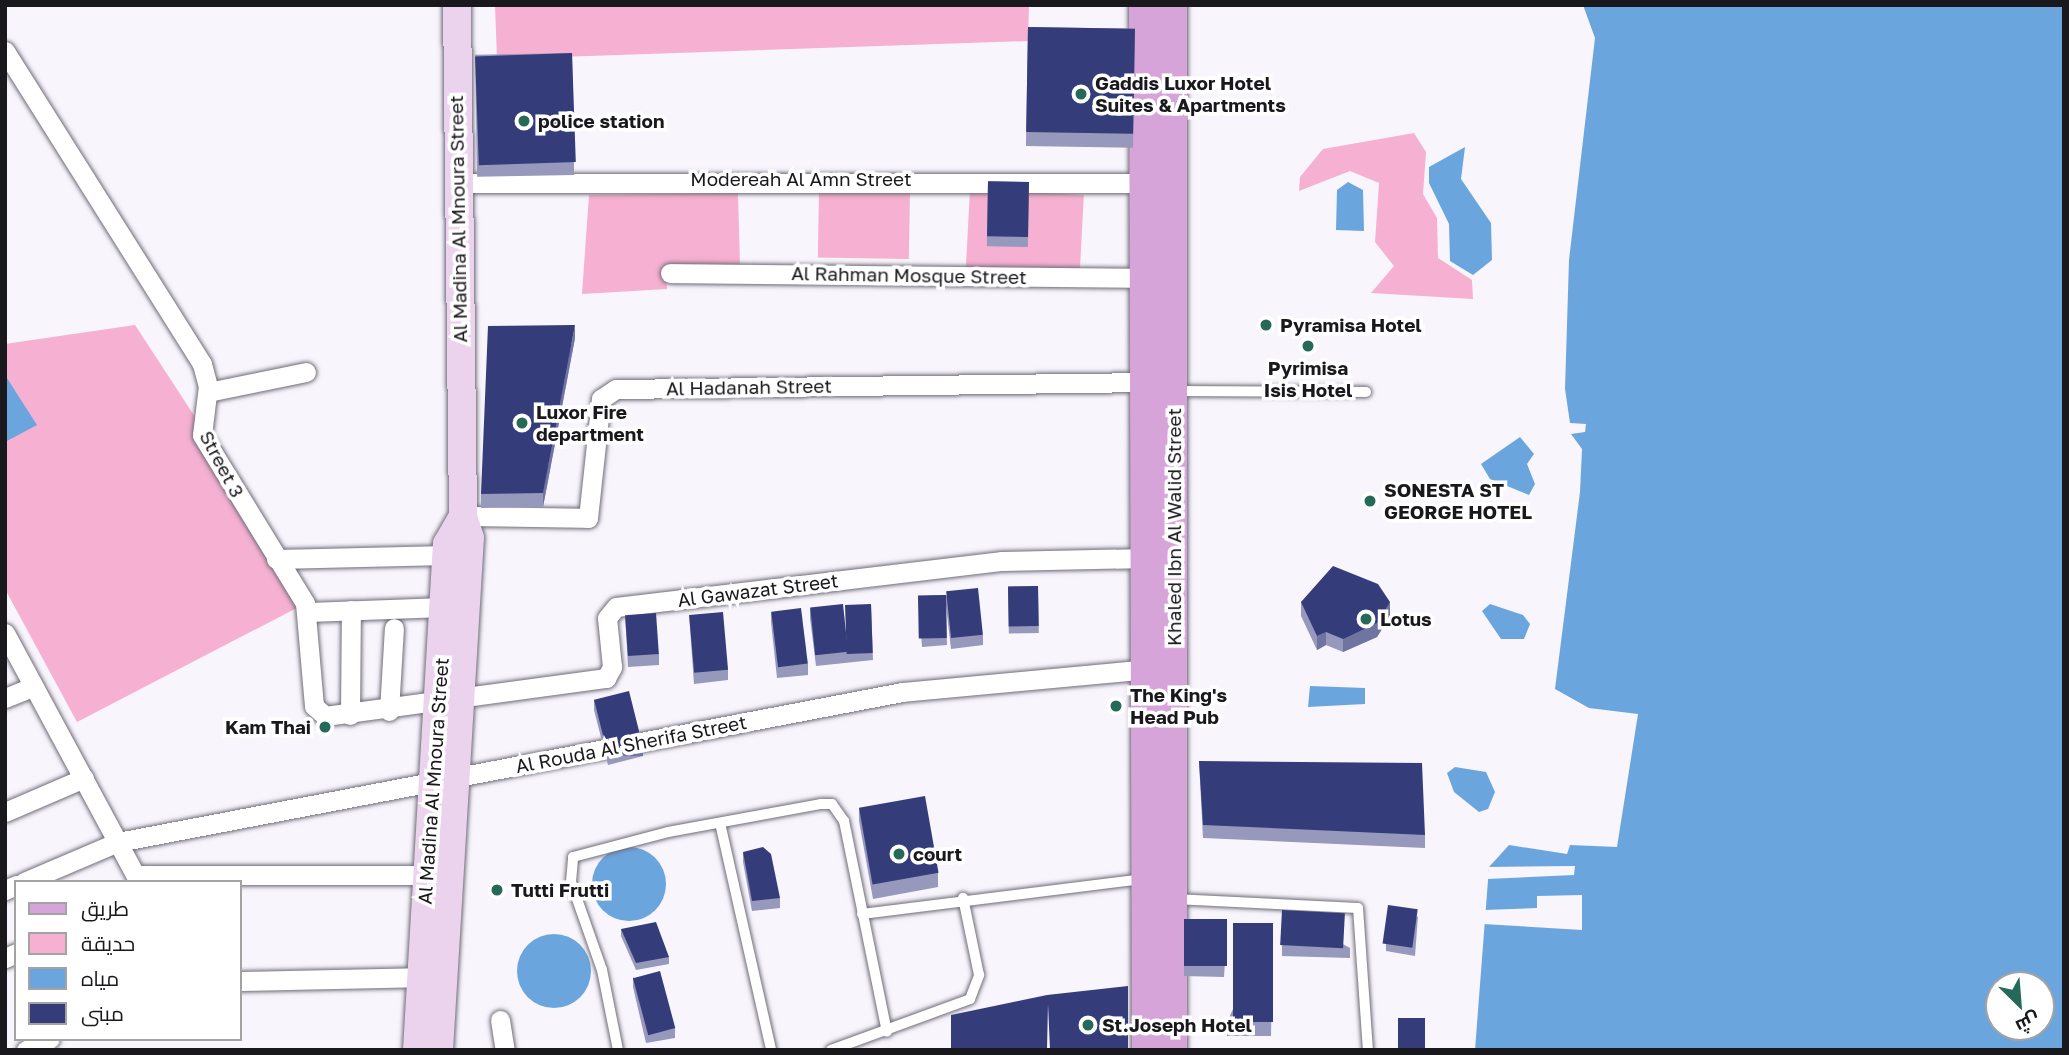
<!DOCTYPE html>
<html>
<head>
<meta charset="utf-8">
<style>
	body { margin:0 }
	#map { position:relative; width:2069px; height:1055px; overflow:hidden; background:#f8f5fd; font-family:"Golos Text",Cairo,sans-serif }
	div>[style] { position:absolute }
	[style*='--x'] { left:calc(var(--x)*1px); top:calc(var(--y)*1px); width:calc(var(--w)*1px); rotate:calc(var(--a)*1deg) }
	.green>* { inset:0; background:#f6b0d1; transform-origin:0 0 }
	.water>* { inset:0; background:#6ba5de }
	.round { border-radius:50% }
	.pier>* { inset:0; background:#f8f5fd }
	.roads { filter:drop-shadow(0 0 2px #6f6c77) drop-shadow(0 0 2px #6f6c77) }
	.lane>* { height:10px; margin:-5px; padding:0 5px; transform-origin:5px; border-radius:5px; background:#fff }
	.street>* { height:19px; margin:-9.5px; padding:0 9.5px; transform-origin:9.5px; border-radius:9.5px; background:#fff }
	.secondary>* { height:28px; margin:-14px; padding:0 14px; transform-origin:14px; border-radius:14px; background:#ebd2ed }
	.primary>* { height:32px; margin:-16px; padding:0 16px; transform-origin:16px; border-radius:16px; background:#d7a4da }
	.wall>* { inset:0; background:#9698bc; transform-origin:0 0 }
	.shaded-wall>* { inset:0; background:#6f74a1; transform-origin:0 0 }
	.building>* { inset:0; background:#343c7a; transform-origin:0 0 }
	.dots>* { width:19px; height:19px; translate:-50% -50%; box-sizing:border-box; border:4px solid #fff; border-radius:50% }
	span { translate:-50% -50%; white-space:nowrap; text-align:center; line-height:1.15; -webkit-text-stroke:7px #fff; paint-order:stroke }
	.poi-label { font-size:19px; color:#19181c; font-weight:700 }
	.left { translate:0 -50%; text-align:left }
	.right { translate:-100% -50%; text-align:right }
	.street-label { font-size:19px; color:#19181c }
	.frame { position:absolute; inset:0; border:7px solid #19181c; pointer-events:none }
	.legend { position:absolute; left:14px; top:880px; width:228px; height:161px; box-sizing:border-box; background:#fff; border:2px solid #a3a3a4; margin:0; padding:9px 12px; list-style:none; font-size:21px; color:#19181c }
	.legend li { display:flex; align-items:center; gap:14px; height:35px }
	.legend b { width:35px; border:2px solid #a3a3a4 }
	.north { position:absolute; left:1985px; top:971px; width:70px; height:70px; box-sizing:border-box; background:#fff; border:2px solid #a3a3a4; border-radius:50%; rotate:155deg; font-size:19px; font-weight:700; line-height:28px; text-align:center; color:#19181c }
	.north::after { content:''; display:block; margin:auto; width:24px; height:32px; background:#276959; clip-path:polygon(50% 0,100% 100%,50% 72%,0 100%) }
</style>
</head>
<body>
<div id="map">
	<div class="green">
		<div style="clip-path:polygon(495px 5px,1029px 5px,1028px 41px,497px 59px)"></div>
		<div style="clip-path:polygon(1414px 133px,1426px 152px,1423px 194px,1437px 218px,1438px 258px,1472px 280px,1473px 299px,1371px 293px,1394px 266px,1375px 242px,1379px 183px,1350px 171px,1299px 191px,1300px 177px,1323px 149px)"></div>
		<div style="left:970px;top:189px;width:114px;height:79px;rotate:3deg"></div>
		<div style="left:910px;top:191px;width:68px;height:91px;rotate:91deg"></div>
		<div style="clip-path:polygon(738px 193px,740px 265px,666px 267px,667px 289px,582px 294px,589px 195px)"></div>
		<div style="clip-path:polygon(135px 325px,314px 599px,77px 722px,5px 589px,5px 344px)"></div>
	</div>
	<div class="water">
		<div style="clip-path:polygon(evenodd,1583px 5px,2064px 5px,2064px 1050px,1475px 1050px,1489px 867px,1509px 845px,1567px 854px,1570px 845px,1617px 847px,1638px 714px,1589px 708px,1555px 689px,1580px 492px,1582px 449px,1571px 434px,1585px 432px,1586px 424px,1570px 423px,1565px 389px,1569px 260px,1595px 38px,1583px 5px,1999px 985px,2041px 985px,2041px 1027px,1999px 1027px,1999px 985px)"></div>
		<div style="clip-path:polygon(1465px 147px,1461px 179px,1491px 223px,1492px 260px,1473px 275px,1450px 261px,1449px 224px,1429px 183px,1429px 167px)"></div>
		<div style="clip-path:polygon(1348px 182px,1363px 190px,1364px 231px,1336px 230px,1337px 190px)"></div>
		<div style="clip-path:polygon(5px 375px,37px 425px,5px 442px)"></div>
		<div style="clip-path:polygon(1520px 437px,1534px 454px,1527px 464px,1535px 484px,1529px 495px,1490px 479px,1481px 464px)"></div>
		<div style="clip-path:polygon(1490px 604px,1523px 615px,1530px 624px,1524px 639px,1501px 639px,1482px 611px)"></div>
		<div style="clip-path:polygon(1310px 686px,1365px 688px,1365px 704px,1308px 707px)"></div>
		<div style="clip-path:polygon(1455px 767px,1486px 772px,1495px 792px,1488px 809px,1479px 812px,1454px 792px,1447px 773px)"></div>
		<div class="round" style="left:592px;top:847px;width:74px;height:74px"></div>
		<div class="round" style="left:517px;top:934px;width:74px;height:74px"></div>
	</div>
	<div class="pier">
		<div style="clip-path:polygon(1575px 866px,1574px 875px,1487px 879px,1489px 867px)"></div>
		<div style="clip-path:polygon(1582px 895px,1582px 930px,1483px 924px,1484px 910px,1537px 908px,1537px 896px)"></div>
	</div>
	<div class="roads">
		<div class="lane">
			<div style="--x:1176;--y:391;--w:190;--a:0.3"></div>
			<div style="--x:720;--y:823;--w:233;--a:77.3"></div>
			<div style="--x:1174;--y:899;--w:184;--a:2.8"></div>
			<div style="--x:1358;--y:908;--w:142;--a:86"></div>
			<div style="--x:862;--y:914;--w:282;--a:-7.1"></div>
			<div style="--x:618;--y:1050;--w:82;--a:-101.3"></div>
			<div style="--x:602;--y:970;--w:93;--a:-109.4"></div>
			<div style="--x:571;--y:882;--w:25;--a:-85"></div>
			<div style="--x:573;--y:857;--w:98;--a:-14.7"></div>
			<div style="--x:668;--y:832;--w:156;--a:-10.4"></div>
			<div style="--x:821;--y:804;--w:11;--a:0"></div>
			<div style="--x:832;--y:804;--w:21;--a:55"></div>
			<div style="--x:844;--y:821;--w:215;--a:78.5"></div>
			<div style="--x:831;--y:1050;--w:148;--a:-20.1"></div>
			<div style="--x:970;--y:999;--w:26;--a:-69"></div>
			<div style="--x:979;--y:975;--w:79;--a:-101.7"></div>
		</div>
		<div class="street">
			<div style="--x:5;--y:51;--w:370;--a:57.8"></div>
			<div style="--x:202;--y:364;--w:23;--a:75"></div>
			<div style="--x:208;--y:386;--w:49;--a:97"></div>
			<div style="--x:202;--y:435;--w:197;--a:58.5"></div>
			<div style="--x:305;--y:603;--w:103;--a:85"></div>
			<div style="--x:314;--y:706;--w:15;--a:42"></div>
			<div style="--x:325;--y:716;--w:284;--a:-7.7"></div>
			<div style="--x:606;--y:678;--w:13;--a:-61"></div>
			<div style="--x:612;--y:667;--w:49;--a:-95.8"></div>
			<div style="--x:607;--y:618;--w:14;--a:-51"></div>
			<div style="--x:616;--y:607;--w:389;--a:-6.8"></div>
			<div style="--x:1002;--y:561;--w:146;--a:-1.2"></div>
			<div style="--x:456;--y:183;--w:690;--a:0"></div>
			<div style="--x:670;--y:273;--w:477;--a:0.6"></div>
			<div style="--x:208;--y:392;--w:100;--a:-11.5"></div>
			<div style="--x:463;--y:516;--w:125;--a:0.9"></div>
			<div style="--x:588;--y:518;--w:120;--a:-83.8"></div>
			<div style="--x:601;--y:399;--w:18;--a:-34"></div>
			<div style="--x:616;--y:389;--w:532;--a:-0.75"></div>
			<div style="--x:276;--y:559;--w:171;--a:-1.3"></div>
			<div style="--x:308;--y:612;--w:136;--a:-2.1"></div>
			<div style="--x:5;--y:633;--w:283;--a:61.7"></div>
			<div style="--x:5;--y:698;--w:31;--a:-22"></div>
			<div style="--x:389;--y:711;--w:83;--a:-86.6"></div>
			<div style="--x:350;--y:715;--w:105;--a:-89.5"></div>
			<div style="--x:5;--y:812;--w:86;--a:-23.3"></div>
			<div style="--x:136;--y:875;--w:302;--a:0"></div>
			<div style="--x:24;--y:882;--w:102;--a:-23.1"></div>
			<div style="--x:118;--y:842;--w:798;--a:-10.83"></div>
			<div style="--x:902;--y:692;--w:247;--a:-5.3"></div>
			<div style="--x:5;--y:890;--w:12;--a:-24"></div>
			<div style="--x:5;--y:958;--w:12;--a:-24"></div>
			<div style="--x:240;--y:981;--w:191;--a:-1.2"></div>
			<div style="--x:500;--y:1020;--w:30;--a:81"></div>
			<div style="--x:26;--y:1050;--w:26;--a:-25"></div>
		</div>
		<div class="secondary">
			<div style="--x:417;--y:1050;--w:507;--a:-86.61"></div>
			<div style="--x:447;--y:544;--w:32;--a:-60"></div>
			<div style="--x:439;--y:1050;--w:513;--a:-86.54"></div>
			<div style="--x:470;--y:538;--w:23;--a:-108"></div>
			<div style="--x:463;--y:516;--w:511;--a:-90.67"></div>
		</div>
		<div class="primary">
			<div style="--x:1145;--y:5;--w:1045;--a:89.84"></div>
			<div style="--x:1171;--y:5;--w:1045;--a:90"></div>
		</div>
	</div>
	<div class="wall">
		<div style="left:1028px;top:27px;width:107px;height:119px;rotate:1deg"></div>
		<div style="left:572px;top:53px;width:122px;height:97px;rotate:89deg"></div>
		<div style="left:1029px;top:182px;width:65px;height:41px;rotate:91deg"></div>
		<div style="clip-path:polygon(575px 338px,543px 507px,481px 508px,481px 494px)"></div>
		<div style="left:1038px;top:586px;width:47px;height:30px;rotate:89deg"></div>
		<div style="clip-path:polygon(946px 595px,983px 635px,983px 645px,951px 649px,946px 606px,947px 645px,922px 647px,918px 596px)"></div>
		<div style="clip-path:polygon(1301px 602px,1390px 616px,1377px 637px,1343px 652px,1326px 645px,1317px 650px,1301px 616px)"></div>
		<div style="clip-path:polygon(871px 604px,873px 660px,816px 666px,810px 618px,810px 608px,847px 639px)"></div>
		<div style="clip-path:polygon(771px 612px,808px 664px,808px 675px,777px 678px,771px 622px)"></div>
		<div style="clip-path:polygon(625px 615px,659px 654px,659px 665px,628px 667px)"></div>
		<div style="clip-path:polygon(689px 615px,728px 670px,728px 680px,694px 684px)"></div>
		<div style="clip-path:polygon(594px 699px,643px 756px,608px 765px,594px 710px)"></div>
		<div style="clip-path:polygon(1199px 761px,1425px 835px,1425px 848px,1203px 838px)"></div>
		<div style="clip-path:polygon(859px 808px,938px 873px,938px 887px,873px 899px,859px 821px)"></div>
		<div style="clip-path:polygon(743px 852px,780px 898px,780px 908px,752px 911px,743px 862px)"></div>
		<div style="clip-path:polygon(1282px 910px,1350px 948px,1350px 958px,1282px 956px)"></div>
		<div style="clip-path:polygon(1418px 916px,1415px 956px,1386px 951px,1386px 944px)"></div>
		<div style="clip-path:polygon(1184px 919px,1227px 929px,1224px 977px,1184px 976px)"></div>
		<div style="clip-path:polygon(1273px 923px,1271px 1036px,1227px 1036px,1227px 1022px)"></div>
		<div style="clip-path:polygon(621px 929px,669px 957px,669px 964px,636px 970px,621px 936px)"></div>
		<div style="clip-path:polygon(633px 977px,675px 1028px,675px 1038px,646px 1043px,633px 987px)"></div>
	</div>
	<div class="shaded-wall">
		<div style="clip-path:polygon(575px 325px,575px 338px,543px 507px,543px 493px)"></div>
		<div style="clip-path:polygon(1390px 602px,1390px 616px,1377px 637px,1343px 652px,1343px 639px)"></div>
		<div style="clip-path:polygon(1326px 632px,1326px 645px,1317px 650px,1317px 636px)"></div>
		<div style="left:643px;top:746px;width:10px;height:36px;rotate:90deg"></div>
	</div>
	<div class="building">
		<div style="left:1028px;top:27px;width:107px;height:105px;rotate:1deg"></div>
		<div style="left:572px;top:53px;width:109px;height:97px;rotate:88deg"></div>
		<div style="left:1029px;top:182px;width:55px;height:41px;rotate:91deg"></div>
		<div style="clip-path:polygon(575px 325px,543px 493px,481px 494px,488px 326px)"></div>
		<div style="clip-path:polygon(1333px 566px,1378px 584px,1390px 602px,1377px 623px,1343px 639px,1326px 632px,1317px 636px,1301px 602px)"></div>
		<div style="left:1038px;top:586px;width:40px;height:30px;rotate:89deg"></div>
		<div style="left:978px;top:588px;width:47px;height:32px;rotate:84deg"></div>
		<div style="left:946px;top:595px;width:43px;height:28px;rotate:89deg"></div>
		<div style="left:843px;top:604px;width:48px;height:33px;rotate:84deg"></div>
		<div style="left:871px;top:604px;width:49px;height:26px;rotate:88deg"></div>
		<div style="left:801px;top:608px;width:56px;height:30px;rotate:83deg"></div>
		<div style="left:723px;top:612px;width:58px;height:34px;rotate:85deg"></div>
		<div style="left:656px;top:613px;width:41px;height:31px;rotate:86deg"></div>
		<div style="left:629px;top:691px;width:57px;height:36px;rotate:76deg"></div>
		<div style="clip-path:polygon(1199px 761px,1422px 763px,1425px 835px,1203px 825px)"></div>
		<div style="left:925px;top:796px;width:78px;height:67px;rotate:80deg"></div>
		<div style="clip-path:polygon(763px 847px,771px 854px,780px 898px,752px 901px,743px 852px)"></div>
		<div style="left:1388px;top:905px;width:30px;height:39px;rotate:8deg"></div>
		<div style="left:1282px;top:910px;width:63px;height:35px;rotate:3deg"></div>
		<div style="left:1184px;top:919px;width:43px;height:47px"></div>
		<div style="clip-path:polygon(656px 922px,669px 957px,636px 963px,621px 929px)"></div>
		<div style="left:1233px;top:923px;width:40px;height:99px"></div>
		<div style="left:660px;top:971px;width:59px;height:28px;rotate:75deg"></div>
		<div style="clip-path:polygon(1128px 986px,1128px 1049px,1050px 1050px,1048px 1004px,1047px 1050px,951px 1050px,951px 1015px,1047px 995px)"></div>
		<div style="left:1398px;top:1018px;width:27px;height:32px"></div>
	</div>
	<div class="dots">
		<div style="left:1081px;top:94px;background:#276959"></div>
		<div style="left:524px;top:121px;background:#276959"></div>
		<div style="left:1266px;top:325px;background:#276959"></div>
		<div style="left:1308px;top:346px;background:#276959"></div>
		<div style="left:522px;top:423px;background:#276959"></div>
		<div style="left:1370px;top:501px;background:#276959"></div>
		<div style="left:1366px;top:619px;background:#276959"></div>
		<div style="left:1116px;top:706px;background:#276959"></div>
		<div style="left:325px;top:727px;background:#276959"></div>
		<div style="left:899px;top:854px;background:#276959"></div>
		<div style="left:497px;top:890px;background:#276959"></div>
		<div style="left:1088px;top:1025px;background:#276959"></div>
	</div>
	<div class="poi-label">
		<span class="left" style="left:1095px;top:94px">Gaddis Luxor Hotel<br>Suites &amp; Apartments</span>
		<span class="left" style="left:538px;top:121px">police station</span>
		<span class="left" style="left:1280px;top:325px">Pyramisa Hotel</span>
		<span style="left:1308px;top:379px">Pyrimisa<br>Isis Hotel</span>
		<span class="left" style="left:536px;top:423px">Luxor Fire<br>department</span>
		<span class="left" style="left:1384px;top:501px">SONESTA ST<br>GEORGE HOTEL</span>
		<span class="left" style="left:1380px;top:619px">Lotus</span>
		<span class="left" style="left:1130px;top:706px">The King's<br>Head Pub</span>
		<span class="right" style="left:311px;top:727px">Kam Thai</span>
		<span class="left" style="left:913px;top:854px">court</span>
		<span class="left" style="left:511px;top:890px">Tutti Frutti</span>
		<span class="left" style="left:1102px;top:1025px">St.Joseph Hotel</span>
	</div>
	<div class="street-label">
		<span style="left:801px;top:179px">Modereah Al Amn Street</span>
		<span style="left:458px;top:219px;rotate:-91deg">Al Madina Al Mnoura Street</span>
		<span style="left:909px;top:275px;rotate:1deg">Al Rahman Mosque Street</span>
		<span style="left:749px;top:387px;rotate:-1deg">Al Hadanah Street</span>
		<span style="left:222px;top:464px;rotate:62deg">Street 3</span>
		<span style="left:1174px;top:527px;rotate:-90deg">Khaled Ibn Al Walid Street</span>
		<span style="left:758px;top:590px;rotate:-7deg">Al Gawazat Street</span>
		<span style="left:631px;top:744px;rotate:-11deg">Al Rouda Al Sherifa Street</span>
		<span style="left:433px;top:781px;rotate:-86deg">Al Madina Al Mnoura Street</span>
	</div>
	<div class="frame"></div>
	<ul class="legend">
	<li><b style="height:9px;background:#d7a4da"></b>طريق</li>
	<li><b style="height:19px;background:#f6b0d1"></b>حديقة</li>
	<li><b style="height:19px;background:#6ba5de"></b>مياه</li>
	<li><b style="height:19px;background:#343c7a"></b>مبنى</li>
	</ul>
	<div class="north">ش</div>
</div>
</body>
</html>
